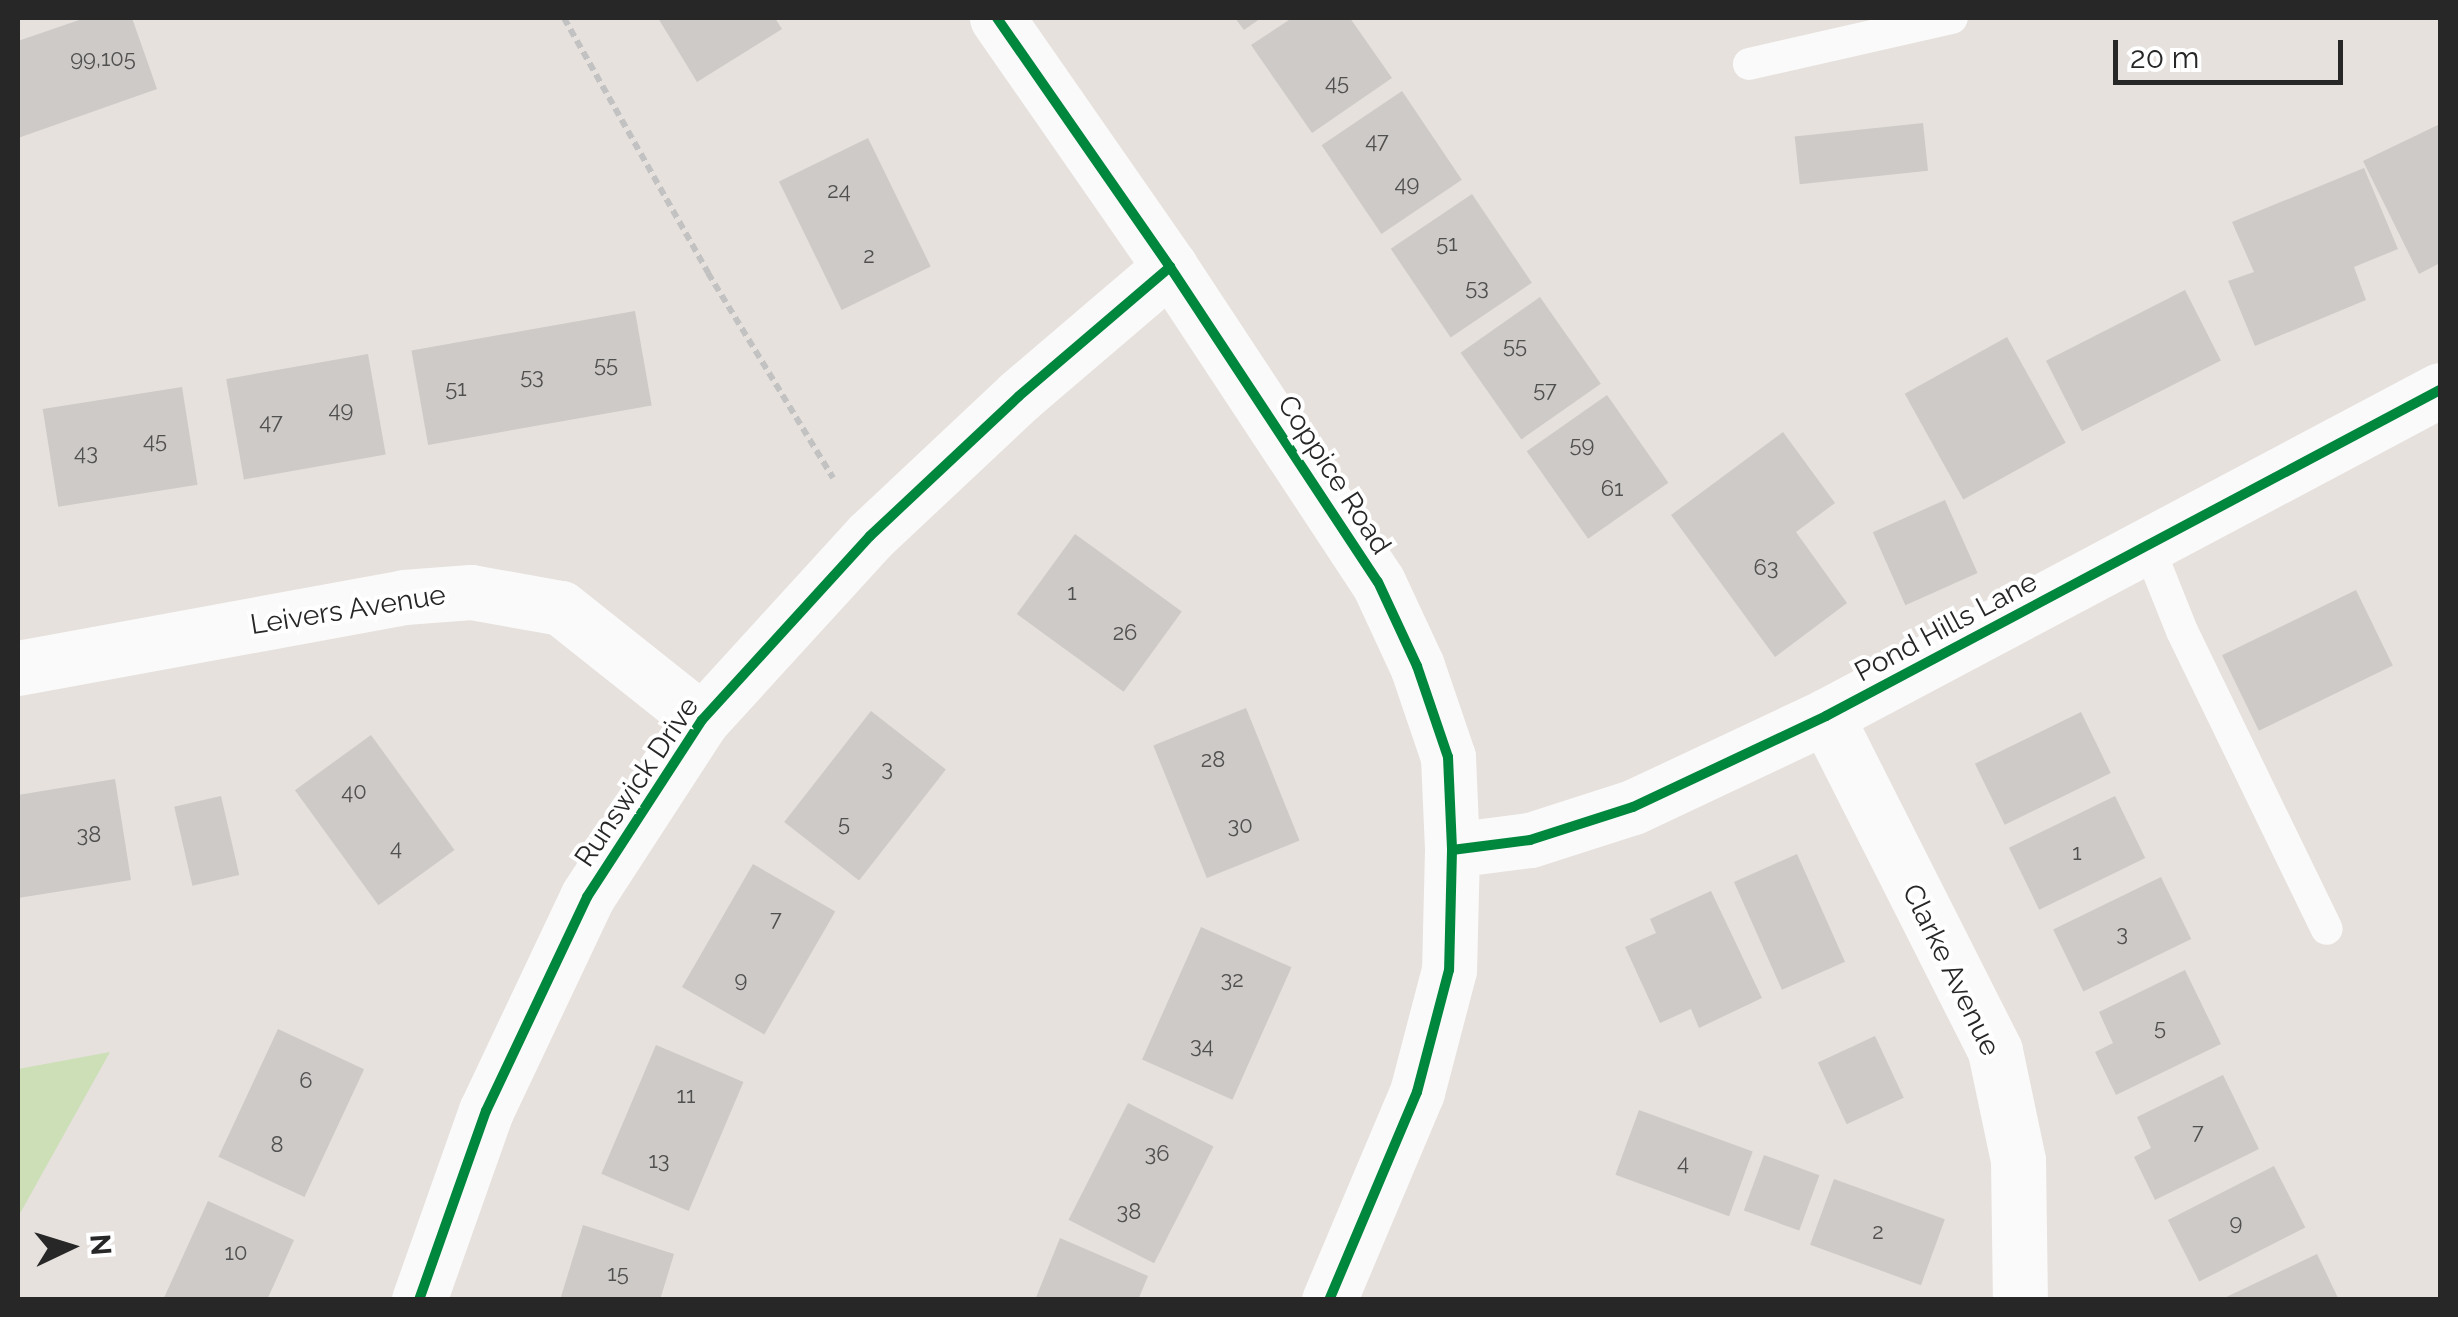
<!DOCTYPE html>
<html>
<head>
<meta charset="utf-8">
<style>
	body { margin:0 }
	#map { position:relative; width:2458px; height:1317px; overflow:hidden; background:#e6e1dd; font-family:Raleway,sans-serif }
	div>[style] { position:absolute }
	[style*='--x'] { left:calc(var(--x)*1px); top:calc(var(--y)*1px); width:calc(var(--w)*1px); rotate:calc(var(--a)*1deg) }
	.green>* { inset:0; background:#ccdfb7 }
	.building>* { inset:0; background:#cdcac7; transform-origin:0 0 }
	.path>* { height:6px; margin-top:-3px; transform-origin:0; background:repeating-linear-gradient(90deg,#c2c2c2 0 8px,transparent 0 13px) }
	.service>* { height:32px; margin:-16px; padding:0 16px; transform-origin:16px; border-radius:16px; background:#fbfafa }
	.minor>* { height:55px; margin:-27.5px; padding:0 27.5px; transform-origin:27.5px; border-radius:27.5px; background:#fbfafa }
	.tertiary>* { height:55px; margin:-27.5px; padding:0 27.5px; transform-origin:27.5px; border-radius:27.5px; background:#fbfafa }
	.cycleway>* { height:10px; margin:-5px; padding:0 5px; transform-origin:5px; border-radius:5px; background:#00873e }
	span { translate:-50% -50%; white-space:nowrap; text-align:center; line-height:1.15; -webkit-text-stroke:8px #fff; paint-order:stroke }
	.number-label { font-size:22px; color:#515050 }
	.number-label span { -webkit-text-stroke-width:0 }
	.street-label { font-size:28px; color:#272727 }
	.frame { position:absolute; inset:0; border:20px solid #272727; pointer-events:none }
	.north { position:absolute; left:20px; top:1197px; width:100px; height:100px; -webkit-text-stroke:8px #fff; paint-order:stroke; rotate:86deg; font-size:28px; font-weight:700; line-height:40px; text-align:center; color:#272727 }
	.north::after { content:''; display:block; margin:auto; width:35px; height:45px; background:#272727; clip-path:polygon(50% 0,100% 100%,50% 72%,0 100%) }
	.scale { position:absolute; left:2113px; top:40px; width:230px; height:45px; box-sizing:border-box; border:5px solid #272727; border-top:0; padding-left:12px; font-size:30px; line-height:35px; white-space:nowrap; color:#272727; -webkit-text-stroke:8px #fff; paint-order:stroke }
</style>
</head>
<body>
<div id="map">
	<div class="green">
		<div style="clip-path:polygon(110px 1052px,18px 1217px,18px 1069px)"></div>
	</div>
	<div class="building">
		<div style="clip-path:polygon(85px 18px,132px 18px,157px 89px,18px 138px,18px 41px)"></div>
		<div style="clip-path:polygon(658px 18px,775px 18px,782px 29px,697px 82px)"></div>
		<div style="clip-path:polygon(1235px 18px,1261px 18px,1244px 30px)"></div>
		<div style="clip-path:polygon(1292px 18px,1350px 18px,1392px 78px,1312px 133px,1251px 45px)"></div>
		<div style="left:1402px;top:91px;width:107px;height:97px;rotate:56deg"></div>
		<div style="left:1923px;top:123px;width:48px;height:129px;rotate:84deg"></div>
		<div style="clip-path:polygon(2440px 124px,2440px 263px,2419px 274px,2363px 161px)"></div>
		<div style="left:868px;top:138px;width:143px;height:99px;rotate:64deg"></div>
		<div style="clip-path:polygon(2364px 168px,2398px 249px,2354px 267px,2366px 300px,2255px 346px,2228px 281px,2254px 272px,2232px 222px)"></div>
		<div style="left:1472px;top:194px;width:107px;height:98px;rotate:56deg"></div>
		<div style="left:2185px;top:290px;width:79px;height:156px;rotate:63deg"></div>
		<div style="left:1540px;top:297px;width:106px;height:97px;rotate:55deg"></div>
		<div style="left:635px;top:311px;width:96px;height:227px;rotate:80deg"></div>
		<div style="left:2007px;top:337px;width:121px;height:117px;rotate:61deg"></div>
		<div style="left:368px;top:354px;width:102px;height:144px;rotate:80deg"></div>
		<div style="left:182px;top:387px;width:99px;height:141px;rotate:81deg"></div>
		<div style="left:1607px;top:395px;width:107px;height:98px;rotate:55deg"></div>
		<div style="clip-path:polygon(1783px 432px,1835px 503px,1796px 532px,1847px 603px,1775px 657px,1671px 515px)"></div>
		<div style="left:1945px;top:500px;width:80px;height:79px;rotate:66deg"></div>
		<div style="left:1075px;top:534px;width:132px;height:99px;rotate:36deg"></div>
		<div style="left:2356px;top:590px;width:84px;height:149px;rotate:64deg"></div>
		<div style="left:1246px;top:708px;width:143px;height:100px;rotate:68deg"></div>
		<div style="left:871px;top:711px;width:95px;height:141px;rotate:38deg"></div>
		<div style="left:2081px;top:712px;width:68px;height:118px;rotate:64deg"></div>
		<div style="left:371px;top:735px;width:142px;height:94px;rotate:54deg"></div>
		<div style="clip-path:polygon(115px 779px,131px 880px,18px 898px,18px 795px)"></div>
		<div style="left:221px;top:796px;width:81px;height:48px;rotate:77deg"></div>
		<div style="left:2115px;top:796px;width:69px;height:118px;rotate:64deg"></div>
		<div style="left:1797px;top:854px;width:118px;height:69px;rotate:66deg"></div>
		<div style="left:753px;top:864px;width:95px;height:142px;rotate:30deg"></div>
		<div style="left:2161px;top:877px;width:69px;height:120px;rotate:64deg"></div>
		<div style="clip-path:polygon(1711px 891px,1762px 998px,1699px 1028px,1691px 1009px,1660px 1023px,1625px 947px,1656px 933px,1650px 919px)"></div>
		<div style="left:1201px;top:927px;width:99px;height:145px;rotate:24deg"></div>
		<div style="clip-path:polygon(2185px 970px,2221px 1044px,2116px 1095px,2095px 1052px,2113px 1043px,2099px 1012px)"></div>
		<div style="left:278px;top:1029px;width:95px;height:141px;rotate:25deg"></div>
		<div style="left:1875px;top:1036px;width:68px;height:63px;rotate:65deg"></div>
		<div style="left:656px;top:1045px;width:95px;height:140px;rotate:23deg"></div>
		<div style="clip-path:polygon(2223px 1075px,2259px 1149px,2155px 1200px,2134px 1157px,2151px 1148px,2137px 1117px)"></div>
		<div style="left:1128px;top:1103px;width:96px;height:131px;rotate:27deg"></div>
		<div style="left:1639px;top:1110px;width:121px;height:69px;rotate:20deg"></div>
		<div style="left:1764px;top:1155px;width:59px;height:59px;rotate:20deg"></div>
		<div style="left:2274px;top:1166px;width:69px;height:119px;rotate:63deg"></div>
		<div style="left:1834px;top:1179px;width:118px;height:70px;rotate:20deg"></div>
		<div style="clip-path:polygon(208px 1201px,294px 1240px,267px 1300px,163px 1300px)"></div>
		<div style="clip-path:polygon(583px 1225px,674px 1254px,660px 1300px,560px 1300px)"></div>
		<div style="clip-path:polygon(1060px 1238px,1148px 1276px,1138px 1300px,1035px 1300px)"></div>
		<div style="clip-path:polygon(2317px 1254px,2339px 1300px,2220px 1300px)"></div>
	</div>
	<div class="path">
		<div style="--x:564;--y:18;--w:293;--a:60.5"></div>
		<div style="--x:708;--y:273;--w:240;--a:58.6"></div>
	</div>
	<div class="service">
		<div style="--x:1749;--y:64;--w:208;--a:-12.8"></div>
		<div style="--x:2148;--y:546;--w:92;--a:68.2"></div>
		<div style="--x:2182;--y:631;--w:331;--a:64.1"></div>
	</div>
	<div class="minor">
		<div style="--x:18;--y:668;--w:392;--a:-10.4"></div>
		<div style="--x:404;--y:597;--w:67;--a:-4.3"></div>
		<div style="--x:471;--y:592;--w:91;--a:10.1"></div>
		<div style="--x:561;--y:608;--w:180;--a:38.5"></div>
		<div style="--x:1826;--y:716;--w:375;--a:63.2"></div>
		<div style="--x:1995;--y:1051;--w:111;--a:78.1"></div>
		<div style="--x:2018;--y:1160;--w:140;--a:89.2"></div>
		<div style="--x:1452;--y:850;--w:79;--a:-7.3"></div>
		<div style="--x:1530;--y:840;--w:108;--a:-17.8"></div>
		<div style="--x:1633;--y:807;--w:213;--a:-25.2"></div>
		<div style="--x:1826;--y:716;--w:695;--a:-27.97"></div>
		<div style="--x:419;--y:1300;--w:201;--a:-70.5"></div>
		<div style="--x:486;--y:1111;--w:237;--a:-64.7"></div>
		<div style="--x:587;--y:897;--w:211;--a:-57"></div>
		<div style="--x:702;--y:720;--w:249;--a:-47.6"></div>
		<div style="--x:870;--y:536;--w:204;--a:-43.2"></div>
		<div style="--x:1019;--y:396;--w:199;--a:-40.5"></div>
	</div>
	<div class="tertiary">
		<div style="--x:997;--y:18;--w:303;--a:55.2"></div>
		<div style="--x:1170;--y:267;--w:377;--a:56.6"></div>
		<div style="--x:1378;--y:582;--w:93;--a:65.1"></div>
		<div style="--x:1417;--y:666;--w:96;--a:71.2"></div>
		<div style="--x:1448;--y:757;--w:93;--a:87.5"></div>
		<div style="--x:1452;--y:850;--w:120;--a:91.4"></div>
		<div style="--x:1449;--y:970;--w:126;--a:104.7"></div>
		<div style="--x:1417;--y:1092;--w:226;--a:112.9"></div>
	</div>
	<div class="cycleway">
		<div style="--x:997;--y:18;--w:303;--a:55.2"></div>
		<div style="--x:1170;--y:267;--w:377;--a:56.6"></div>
		<div style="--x:1378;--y:582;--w:93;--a:65.1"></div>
		<div style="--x:1417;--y:666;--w:96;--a:71.2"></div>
		<div style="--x:1448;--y:757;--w:93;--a:87.5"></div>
		<div style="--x:1452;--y:850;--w:120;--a:91.4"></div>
		<div style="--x:1449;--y:970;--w:126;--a:104.7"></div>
		<div style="--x:1417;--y:1092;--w:226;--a:112.9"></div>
		<div style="--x:1452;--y:850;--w:79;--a:-7.3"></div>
		<div style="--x:1530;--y:840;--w:108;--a:-17.8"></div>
		<div style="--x:1633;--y:807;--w:213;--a:-25.2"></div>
		<div style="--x:1826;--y:716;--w:695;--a:-27.97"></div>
		<div style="--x:419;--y:1300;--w:201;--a:-70.5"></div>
		<div style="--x:486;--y:1111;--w:237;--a:-64.7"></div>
		<div style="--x:587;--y:897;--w:211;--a:-57"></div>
		<div style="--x:702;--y:720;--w:249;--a:-47.6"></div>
		<div style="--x:870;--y:536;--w:204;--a:-43.2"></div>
		<div style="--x:1019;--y:396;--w:199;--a:-40.5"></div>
	</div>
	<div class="number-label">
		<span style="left:103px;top:59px">99,105</span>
		<span style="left:1337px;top:83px">45</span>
		<span style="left:1377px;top:141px">47</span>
		<span style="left:1407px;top:184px">49</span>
		<span style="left:839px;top:191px">24</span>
		<span style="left:1447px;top:244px">51</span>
		<span style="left:869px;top:256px">2</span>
		<span style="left:1477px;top:288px">53</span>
		<span style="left:1515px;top:346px">55</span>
		<span style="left:606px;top:365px">55</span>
		<span style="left:532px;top:377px">53</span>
		<span style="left:456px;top:389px">51</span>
		<span style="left:1545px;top:390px">57</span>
		<span style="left:341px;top:410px">49</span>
		<span style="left:271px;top:422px">47</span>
		<span style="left:155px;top:441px">45</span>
		<span style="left:1582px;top:445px">59</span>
		<span style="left:86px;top:453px">43</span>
		<span style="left:1612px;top:489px">61</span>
		<span style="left:1766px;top:568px">63</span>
		<span style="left:1072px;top:593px">1</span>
		<span style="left:1125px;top:633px">26</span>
		<span style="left:1213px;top:760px">28</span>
		<span style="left:887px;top:769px">3</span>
		<span style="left:354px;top:792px">40</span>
		<span style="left:844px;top:824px">5</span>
		<span style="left:1240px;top:826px">30</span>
		<span style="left:89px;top:835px">38</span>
		<span style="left:396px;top:848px">4</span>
		<span style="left:2077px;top:853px">1</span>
		<span style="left:776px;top:919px">7</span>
		<span style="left:2122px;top:934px">3</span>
		<span style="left:741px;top:980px">9</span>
		<span style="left:1232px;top:980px">32</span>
		<span style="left:2160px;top:1028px">5</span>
		<span style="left:1202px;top:1046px">34</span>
		<span style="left:306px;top:1081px">6</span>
		<span style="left:686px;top:1096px">11</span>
		<span style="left:2198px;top:1132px">7</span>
		<span style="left:277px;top:1145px">8</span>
		<span style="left:1157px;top:1154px">36</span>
		<span style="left:659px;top:1161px">13</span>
		<span style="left:1683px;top:1163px">4</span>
		<span style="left:1129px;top:1212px">38</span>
		<span style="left:2236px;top:1223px">9</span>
		<span style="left:1878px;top:1232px">2</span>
		<span style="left:236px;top:1253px">10</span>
		<span style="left:618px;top:1274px">15</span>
	</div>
	<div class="street-label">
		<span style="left:1334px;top:475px;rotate:57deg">Coppice Road</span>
		<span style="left:348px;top:610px;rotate:-9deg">Leivers Avenue</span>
		<span style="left:1946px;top:627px;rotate:-28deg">Pond Hills Lane</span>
		<span style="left:637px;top:782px;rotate:-56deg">Runswick Drive</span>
		<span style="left:1951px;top:970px;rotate:64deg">Clarke Avenue</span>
	</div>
	<div class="frame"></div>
	<div class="north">N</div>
	<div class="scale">20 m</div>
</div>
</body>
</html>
